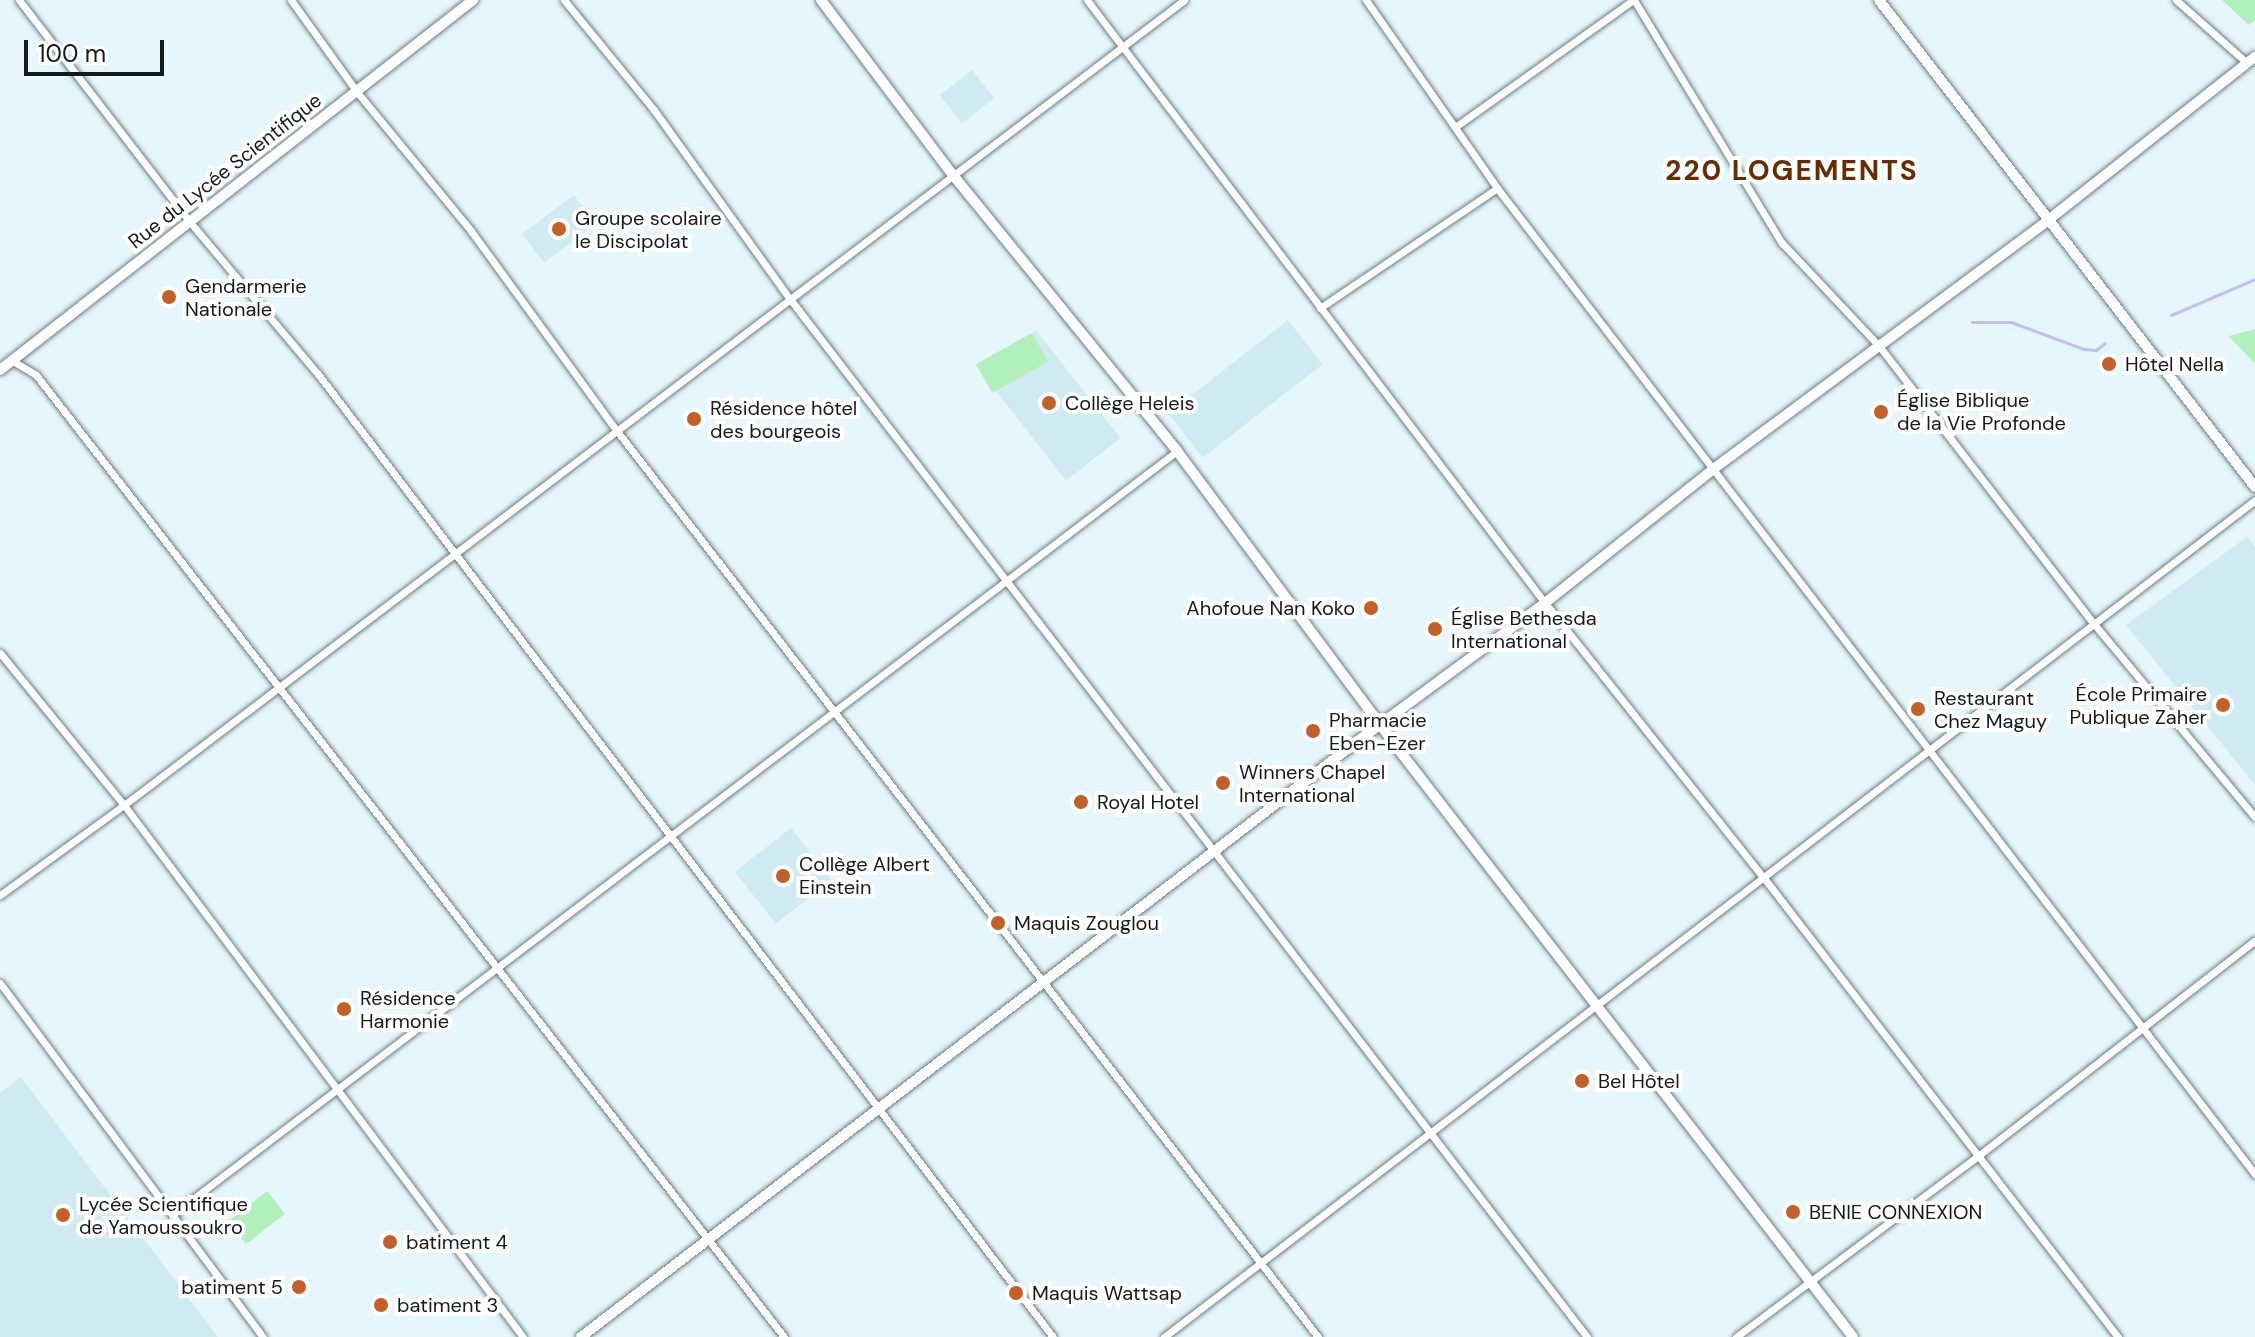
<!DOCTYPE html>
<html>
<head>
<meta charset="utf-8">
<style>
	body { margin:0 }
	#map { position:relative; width:2255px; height:1337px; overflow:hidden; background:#e5f6fc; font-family:"DM Sans",sans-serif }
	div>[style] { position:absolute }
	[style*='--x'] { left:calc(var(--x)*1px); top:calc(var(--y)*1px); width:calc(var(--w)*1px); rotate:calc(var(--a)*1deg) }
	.built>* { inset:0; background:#d0eaf2; transform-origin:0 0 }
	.green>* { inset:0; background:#b1efbb; transform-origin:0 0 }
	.stream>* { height:3px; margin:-1.5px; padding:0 1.5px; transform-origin:1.5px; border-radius:1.5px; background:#c0bef5 }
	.roads { filter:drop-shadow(0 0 2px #6d7d81) drop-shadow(0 0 2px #6d7d81) }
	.street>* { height:7px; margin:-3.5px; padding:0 3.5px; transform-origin:3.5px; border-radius:3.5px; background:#fff }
	.secondary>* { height:10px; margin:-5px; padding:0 5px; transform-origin:5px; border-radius:5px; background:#fff }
	.dots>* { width:22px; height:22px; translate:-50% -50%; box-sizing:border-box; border:4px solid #fff; border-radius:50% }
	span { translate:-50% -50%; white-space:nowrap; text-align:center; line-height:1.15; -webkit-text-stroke:8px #fff; paint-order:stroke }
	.street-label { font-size:20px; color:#141a1b }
	.poi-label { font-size:20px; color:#141a1b }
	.left { translate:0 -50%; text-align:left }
	.right { translate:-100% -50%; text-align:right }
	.district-label { font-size:28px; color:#692b03; font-weight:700; letter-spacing:2px }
	.scale { position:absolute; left:24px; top:40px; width:140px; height:36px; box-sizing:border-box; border:4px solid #141a1b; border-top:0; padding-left:10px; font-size:24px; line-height:28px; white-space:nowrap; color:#141a1b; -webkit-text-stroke:6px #fff; paint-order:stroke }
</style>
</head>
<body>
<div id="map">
	<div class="built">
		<div style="left:972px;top:70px;width:36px;height:41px;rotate:52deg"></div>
		<div style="left:574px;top:195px;width:36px;height:65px;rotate:53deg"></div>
		<div style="left:1288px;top:320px;width:56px;height:152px;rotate:52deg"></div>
		<div style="left:1036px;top:330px;width:137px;height:69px;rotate:52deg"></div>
		<div style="clip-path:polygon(2247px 537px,2255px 547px,2255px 785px,2126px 625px)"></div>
		<div style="left:791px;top:828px;width:66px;height:71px;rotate:52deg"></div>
		<div style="clip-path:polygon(21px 1077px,218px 1337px,0 1337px,0 1093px)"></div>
	</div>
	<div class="green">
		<div style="clip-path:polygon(2222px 0,2255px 0,2255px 20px,2249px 25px)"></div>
		<div style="clip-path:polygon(2255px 329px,2255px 364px,2229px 336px)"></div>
		<div style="left:1032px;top:333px;width:33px;height:64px;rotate:61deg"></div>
		<div style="left:267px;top:1191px;width:29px;height:49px;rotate:52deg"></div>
	</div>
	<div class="stream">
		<div style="--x:2171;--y:315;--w:91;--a:-23.2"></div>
		<div style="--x:1972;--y:322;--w:39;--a:0"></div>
		<div style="--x:2011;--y:322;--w:78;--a:20.3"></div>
		<div style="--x:2084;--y:349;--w:12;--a:5"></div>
		<div style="--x:2096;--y:350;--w:11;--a:-38"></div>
	</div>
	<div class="roads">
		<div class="street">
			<div style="--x:19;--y:0;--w:279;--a:52.4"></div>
			<div style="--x:189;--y:221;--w:200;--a:49.9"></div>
			<div style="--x:318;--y:374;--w:1211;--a:52.65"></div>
			<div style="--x:291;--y:0;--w:113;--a:54.3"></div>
			<div style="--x:357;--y:92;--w:180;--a:50.6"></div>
			<div style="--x:471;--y:231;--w:248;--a:53.9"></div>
			<div style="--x:617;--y:431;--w:1146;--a:52.27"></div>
			<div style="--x:564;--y:0;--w:142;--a:50.7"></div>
			<div style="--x:654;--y:110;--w:233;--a:54.3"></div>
			<div style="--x:790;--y:299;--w:1309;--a:52.48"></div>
			<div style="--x:1087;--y:0;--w:757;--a:52.78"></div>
			<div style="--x:1545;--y:603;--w:352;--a:51.5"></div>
			<div style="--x:1764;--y:878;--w:580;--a:52.36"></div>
			<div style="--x:1366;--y:0;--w:229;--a:55.1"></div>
			<div style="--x:1497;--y:188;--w:1244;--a:52.45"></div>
			<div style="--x:1634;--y:0;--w:285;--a:58.7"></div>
			<div style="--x:1782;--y:243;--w:141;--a:46.7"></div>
			<div style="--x:1879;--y:346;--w:351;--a:52.3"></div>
			<div style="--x:2094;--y:624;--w:251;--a:50.2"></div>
			<div style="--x:2176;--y:0;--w:95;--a:41.6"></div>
			<div style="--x:1455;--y:127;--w:219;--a:-35.5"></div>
			<div style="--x:1320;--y:308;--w:214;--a:-34.1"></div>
			<div style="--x:13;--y:361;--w:27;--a:31"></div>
			<div style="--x:36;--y:375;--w:1219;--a:52.13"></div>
			<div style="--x:0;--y:653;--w:196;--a:50.8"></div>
			<div style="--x:124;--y:805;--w:665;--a:53.13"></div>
			<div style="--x:0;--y:895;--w:153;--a:-36"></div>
			<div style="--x:124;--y:805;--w:1331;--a:-37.21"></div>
			<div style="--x:0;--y:983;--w:441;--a:53.4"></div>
			<div style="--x:173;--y:1214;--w:1261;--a:-37.23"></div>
			<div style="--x:1164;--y:1337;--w:1375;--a:-37.49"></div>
			<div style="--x:1736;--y:1337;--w:302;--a:-36.8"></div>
			<div style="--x:1978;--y:1156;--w:351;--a:-37.9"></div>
		</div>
		<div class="secondary">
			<div style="--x:821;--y:0;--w:219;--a:53"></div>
			<div style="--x:953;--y:175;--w:355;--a:50.9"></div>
			<div style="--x:1177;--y:451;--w:366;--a:53.4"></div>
			<div style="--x:1395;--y:745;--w:748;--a:52.27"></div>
			<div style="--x:1879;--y:0;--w:615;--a:52.33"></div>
			<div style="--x:0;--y:370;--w:601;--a:-38.03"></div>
			<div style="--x:581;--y:1337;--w:981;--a:-37.5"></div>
			<div style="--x:1359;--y:740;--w:231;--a:-36.4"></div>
			<div style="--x:1545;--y:603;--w:213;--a:-38.5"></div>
			<div style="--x:1712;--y:470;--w:417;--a:-36.6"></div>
			<div style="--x:2047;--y:221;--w:265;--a:-38.3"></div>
		</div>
	</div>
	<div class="dots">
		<div style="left:559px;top:229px;background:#c35f27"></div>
		<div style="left:169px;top:297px;background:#c35f27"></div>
		<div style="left:2109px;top:364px;background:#c35f27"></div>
		<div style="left:1049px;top:403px;background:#c35f27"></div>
		<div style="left:1881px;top:412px;background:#c35f27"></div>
		<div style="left:694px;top:419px;background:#c35f27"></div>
		<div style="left:1371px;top:608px;background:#c35f27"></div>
		<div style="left:1435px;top:629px;background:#c35f27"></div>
		<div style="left:2223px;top:705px;background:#c35f27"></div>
		<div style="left:1918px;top:709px;background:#c35f27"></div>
		<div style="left:1313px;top:731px;background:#c35f27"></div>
		<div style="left:1223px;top:783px;background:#c35f27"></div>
		<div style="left:1081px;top:802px;background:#c35f27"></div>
		<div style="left:783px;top:876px;background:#c35f27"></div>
		<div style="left:998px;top:923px;background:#c35f27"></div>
		<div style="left:344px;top:1009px;background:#c35f27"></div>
		<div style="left:1582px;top:1081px;background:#c35f27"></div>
		<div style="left:1793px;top:1212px;background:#c35f27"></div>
		<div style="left:63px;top:1215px;background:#c35f27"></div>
		<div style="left:390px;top:1242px;background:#c35f27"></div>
		<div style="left:299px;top:1287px;background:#c35f27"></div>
		<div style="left:1016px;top:1293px;background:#c35f27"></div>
		<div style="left:381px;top:1305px;background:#c35f27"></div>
	</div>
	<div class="street-label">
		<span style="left:225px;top:171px;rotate:-38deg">Rue du Lycée Scientifique</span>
	</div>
	<div class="poi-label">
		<span class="left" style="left:575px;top:230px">Groupe scolaire<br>le Discipolat</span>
		<span class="left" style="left:185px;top:298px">Gendarmerie<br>Nationale</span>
		<span class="left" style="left:2125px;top:364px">Hôtel Nella</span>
		<span class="left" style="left:1897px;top:412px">Église Biblique<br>de la Vie Profonde</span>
		<span class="left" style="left:1065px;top:403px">Collège Heleis</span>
		<span class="left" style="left:710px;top:420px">Résidence hôtel<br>des bourgeois</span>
		<span class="right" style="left:1355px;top:608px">Ahofoue Nan Koko</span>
		<span class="left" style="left:1451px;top:630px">Église Bethesda<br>International</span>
		<span class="right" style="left:2207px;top:706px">École Primaire<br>Publique Zaher</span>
		<span class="left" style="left:1934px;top:710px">Restaurant<br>Chez Maguy</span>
		<span class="left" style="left:1329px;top:732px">Pharmacie<br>Eben-Ezer</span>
		<span class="left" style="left:1239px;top:784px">Winners Chapel<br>International</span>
		<span class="left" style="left:1097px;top:802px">Royal Hotel</span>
		<span class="left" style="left:799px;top:876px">Collège Albert<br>Einstein</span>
		<span class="left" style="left:1014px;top:923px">Maquis Zouglou</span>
		<span class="left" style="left:360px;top:1010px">Résidence<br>Harmonie</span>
		<span class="left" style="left:1598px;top:1081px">Bel Hôtel</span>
		<span class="left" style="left:79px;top:1216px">Lycée Scientifique<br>de Yamoussoukro</span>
		<span class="left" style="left:1809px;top:1212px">BENIE CONNEXION</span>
		<span class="left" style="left:406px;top:1242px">batiment 4</span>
		<span class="right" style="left:283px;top:1287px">batiment 5</span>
		<span class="left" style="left:1032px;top:1293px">Maquis Wattsap</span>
		<span class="left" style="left:397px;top:1305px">batiment 3</span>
	</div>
	<div class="district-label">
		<span style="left:1792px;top:171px">220 LOGEMENTS</span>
	</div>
	<div class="scale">100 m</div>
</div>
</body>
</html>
